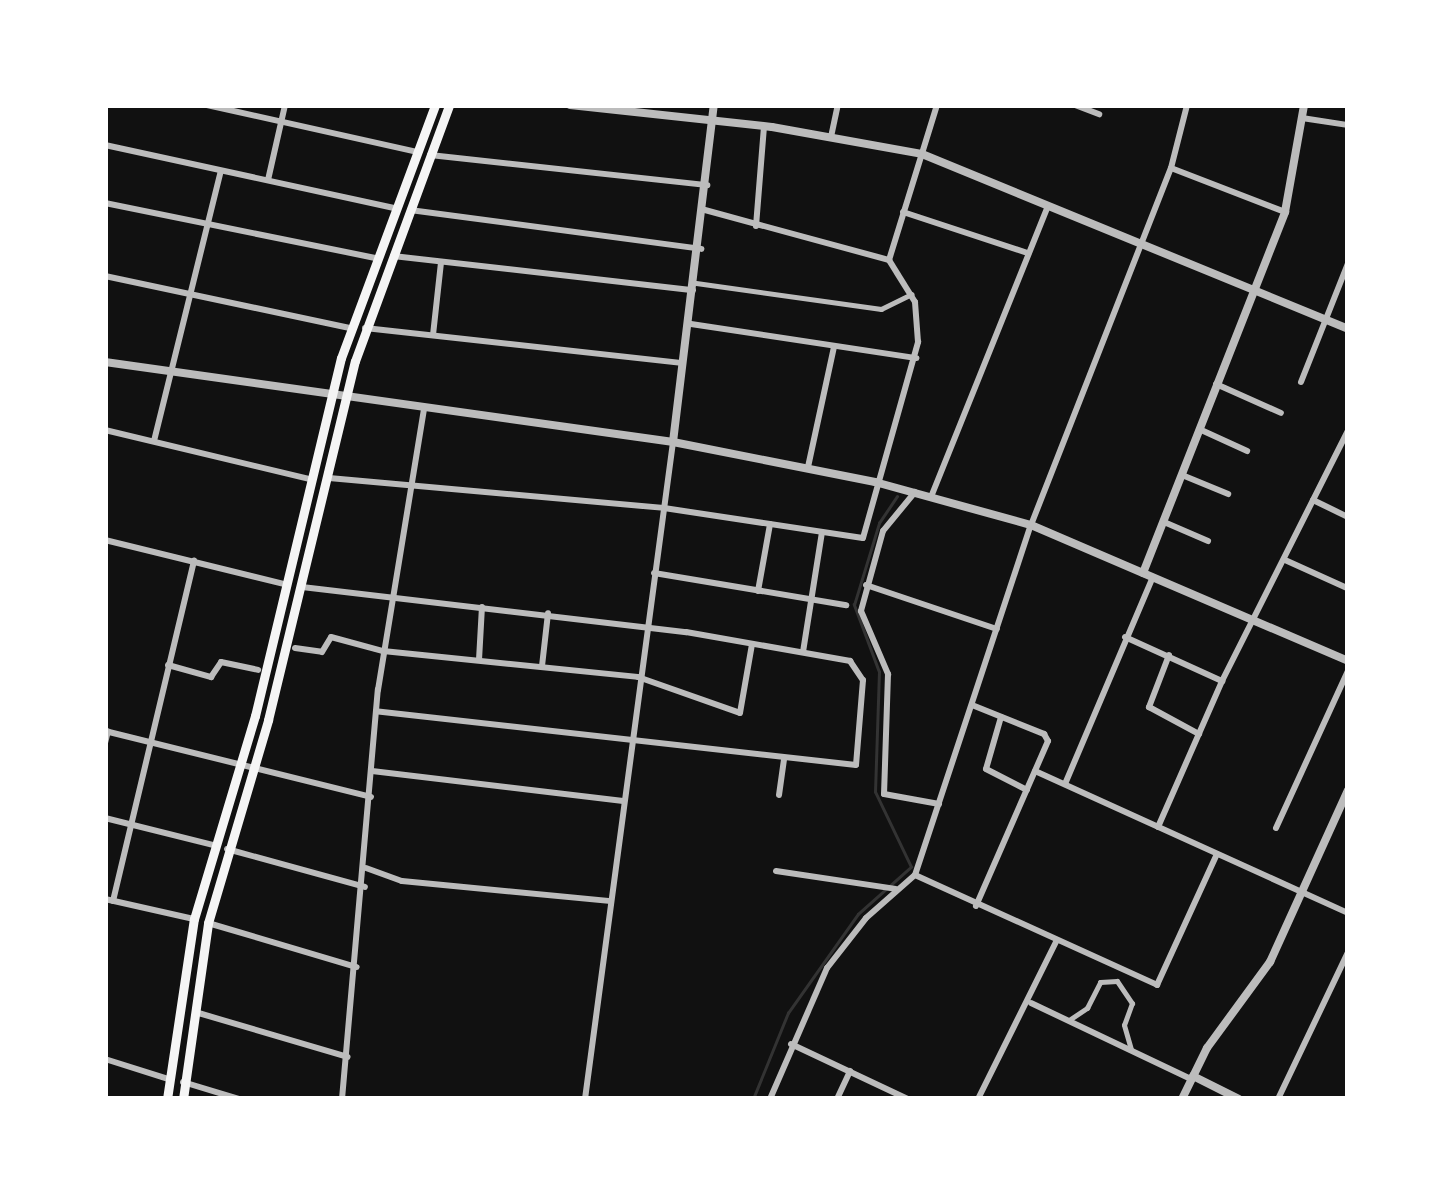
<!DOCTYPE html>
<html>
<head>
<meta charset="utf-8">
<style>
	body { margin:0 }
	#map { position:relative; width:1453px; height:1204px; overflow:hidden; background:#111; font-family:"PT Sans",sans-serif }
	div>[style] { position:absolute }
	[style*='--x'] { left:calc(var(--x)*1px); top:calc(var(--y)*1px); width:calc(var(--w)*1px); rotate:calc(var(--a)*1deg) }
	.stream>* { height:2.5px; margin:-1.25px; padding:0 1.25px; transform-origin:1.25px; border-radius:1.25px; background:#333 }
	.pedestrian>* { height:5px; margin:-2.5px; padding:0 2.5px; transform-origin:2.5px; border-radius:2.5px; background:#bcbcbc }
	.minor>* { height:6px; margin:-3px; padding:0 3px; transform-origin:3px; border-radius:3px; background:#bcbcbc }
	.tertiary>* { height:8px; margin:-4px; padding:0 4px; transform-origin:4px; border-radius:4px; background:#bcbcbc }
	.secondary>* { height:9px; margin:-4.5px; padding:0 4.5px; transform-origin:4.5px; border-radius:4.5px; background:#f5f5f5 }
	span { translate:-50% -50%; white-space:nowrap; text-align:center; line-height:1.15; -webkit-text-stroke:10px #fff; paint-order:stroke }
	.frame { position:absolute; inset:0; border:108px solid #fff; pointer-events:none }
</style>
</head>
<body>
<div id="map">
	<div class="stream">
		<div style="--x:753;--y:1099;--w:93;--a:-67.9"></div>
		<div style="--x:788;--y:1013;--w:121;--a:-54.7"></div>
		<div style="--x:858;--y:914;--w:71;--a:-41.6"></div>
		<div style="--x:911;--y:867;--w:83;--a:-115.6"></div>
		<div style="--x:875;--y:792;--w:120;--a:-88.1"></div>
		<div style="--x:879;--y:672;--w:72;--a:-110.5"></div>
		<div style="--x:854;--y:605;--w:86;--a:-73"></div>
		<div style="--x:879;--y:523;--w:32;--a:-56"></div>
	</div>
	<div class="pedestrian">
		<div style="--x:696;--y:283;--w:187;--a:8"></div>
		<div style="--x:881;--y:309;--w:34;--a:-26"></div>
		<div style="--x:1069;--y:1020;--w:22;--a:-34"></div>
		<div style="--x:1087;--y:1008;--w:29;--a:-63"></div>
		<div style="--x:1100;--y:982;--w:17;--a:-3"></div>
		<div style="--x:1117;--y:981;--w:27;--a:56"></div>
		<div style="--x:1132;--y:1003;--w:23;--a:110"></div>
		<div style="--x:1124;--y:1025;--w:25;--a:74"></div>
	</div>
	<div class="minor">
		<div style="--x:207;--y:105;--w:215;--a:12.6"></div>
		<div style="--x:1075;--y:105;--w:26;--a:21"></div>
		<div style="--x:1302;--y:118;--w:47;--a:8.7"></div>
		<div style="--x:831;--y:137;--w:33;--a:-78"></div>
		<div style="--x:105;--y:145;--w:297;--a:12.3"></div>
		<div style="--x:430;--y:155;--w:279;--a:6.2"></div>
		<div style="--x:1171;--y:168;--w:122;--a:21.1"></div>
		<div style="--x:268;--y:180;--w:77;--a:-77.2"></div>
		<div style="--x:105;--y:203;--w:277;--a:11.5"></div>
		<div style="--x:410;--y:210;--w:294;--a:7.6"></div>
		<div style="--x:705;--y:210;--w:191;--a:15.2"></div>
		<div style="--x:903;--y:212;--w:132;--a:18.2"></div>
		<div style="--x:756;--y:226;--w:100;--a:-85.4"></div>
		<div style="--x:393;--y:256;--w:302;--a:6.5"></div>
		<div style="--x:889;--y:260;--w:162;--a:-72.8"></div>
		<div style="--x:105;--y:276;--w:249;--a:12"></div>
		<div style="--x:691;--y:324;--w:228;--a:8.6"></div>
		<div style="--x:365;--y:328;--w:320;--a:6.3"></div>
		<div style="--x:433;--y:335;--w:72;--a:-83.7"></div>
		<div style="--x:1301;--y:382;--w:128;--a:-68.4"></div>
		<div style="--x:1216;--y:384;--w:71;--a:24"></div>
		<div style="--x:1199;--y:429;--w:53;--a:24.6"></div>
		<div style="--x:105;--y:430;--w:214;--a:13.5"></div>
		<div style="--x:154;--y:441;--w:278;--a:-76.1"></div>
		<div style="--x:808;--y:467;--w:123;--a:-77.8"></div>
		<div style="--x:1182;--y:475;--w:50;--a:22.4"></div>
		<div style="--x:329;--y:478;--w:336;--a:5.1"></div>
		<div style="--x:664;--y:508;--w:201;--a:8.6"></div>
		<div style="--x:863;--y:538;--w:204;--a:-74.3"></div>
		<div style="--x:918;--y:342;--w:40;--a:-94.3"></div>
		<div style="--x:915;--y:302;--w:49;--a:-121.8"></div>
		<div style="--x:915;--y:492;--w:50;--a:129.4"></div>
		<div style="--x:883;--y:531;--w:83;--a:105.4"></div>
		<div style="--x:861;--y:611;--w:69;--a:66.8"></div>
		<div style="--x:888;--y:674;--w:120;--a:91.9"></div>
		<div style="--x:884;--y:794;--w:56;--a:10.3"></div>
		<div style="--x:931;--y:497;--w:314;--a:-68.1"></div>
		<div style="--x:1313;--y:500;--w:39;--a:26"></div>
		<div style="--x:1164;--y:522;--w:48;--a:23.4"></div>
		<div style="--x:105;--y:540;--w:188;--a:13.8"></div>
		<div style="--x:1285;--y:560;--w:68;--a:24.3"></div>
		<div style="--x:654;--y:573;--w:195;--a:9.5"></div>
		<div style="--x:866;--y:585;--w:138;--a:18.6"></div>
		<div style="--x:302;--y:587;--w:387;--a:6.7"></div>
		<div style="--x:686;--y:632;--w:167;--a:10"></div>
		<div style="--x:850;--y:661;--w:23;--a:56"></div>
		<div style="--x:863;--y:680;--w:85;--a:94.7"></div>
		<div style="--x:856;--y:765;--w:483;--a:-173.6"></div>
		<div style="--x:758;--y:591;--w:68;--a:-79.8"></div>
		<div style="--x:1125;--y:637;--w:107;--a:24.4"></div>
		<div style="--x:295;--y:648;--w:27;--a:8"></div>
		<div style="--x:322;--y:652;--w:17;--a:-59"></div>
		<div style="--x:331;--y:637;--w:54;--a:15.1"></div>
		<div style="--x:383;--y:651;--w:256;--a:5.8"></div>
		<div style="--x:638;--y:677;--w:108;--a:19.4"></div>
		<div style="--x:740;--y:713;--w:70;--a:-80.1"></div>
		<div style="--x:803;--y:652;--w:121;--a:-81"></div>
		<div style="--x:1169;--y:655;--w:56;--a:111"></div>
		<div style="--x:1149;--y:707;--w:57;--a:28.4"></div>
		<div style="--x:479;--y:660;--w:53;--a:-86.8"></div>
		<div style="--x:168;--y:665;--w:45;--a:15.6"></div>
		<div style="--x:211;--y:677;--w:18;--a:-56"></div>
		<div style="--x:221;--y:662;--w:38;--a:12"></div>
		<div style="--x:542;--y:666;--w:53;--a:-83.5"></div>
		<div style="--x:972;--y:705;--w:78;--a:21.9"></div>
		<div style="--x:1044;--y:734;--w:8;--a:60"></div>
		<div style="--x:1048;--y:741;--w:180;--a:113.6"></div>
		<div style="--x:1001;--y:717;--w:54;--a:106.1"></div>
		<div style="--x:986;--y:769;--w:46;--a:27.1"></div>
		<div style="--x:105;--y:731;--w:274;--a:13.9"></div>
		<div style="--x:105;--y:743;--w:12;--a:-76"></div>
		<div style="--x:372;--y:771;--w:253;--a:6.8"></div>
		<div style="--x:1035;--y:771;--w:344;--a:24.4"></div>
		<div style="--x:1065;--y:784;--w:225;--a:-67"></div>
		<div style="--x:779;--y:795;--w:36;--a:-82"></div>
		<div style="--x:105;--y:818;--w:111;--a:14"></div>
		<div style="--x:1158;--y:827;--w:159;--a:-66.3"></div>
		<div style="--x:1222;--y:681;--w:280;--a:-63.3"></div>
		<div style="--x:1276;--y:828;--w:173;--a:-65.4"></div>
		<div style="--x:227;--y:849;--w:143;--a:15.4"></div>
		<div style="--x:366;--y:868;--w:38;--a:20"></div>
		<div style="--x:402;--y:881;--w:210;--a:5.5"></div>
		<div style="--x:776;--y:871;--w:121;--a:8.5"></div>
		<div style="--x:915;--y:875;--w:369;--a:-71.7"></div>
		<div style="--x:1031;--y:525;--w:383;--a:-68.6"></div>
		<div style="--x:1171;--y:168;--w:65;--a:-75.7"></div>
		<div style="--x:915;--y:875;--w:266;--a:24.4"></div>
		<div style="--x:1157;--y:985;--w:144;--a:-65.4"></div>
		<div style="--x:105;--y:899;--w:91;--a:12.7"></div>
		<div style="--x:113;--y:901;--w:350;--a:-76.6"></div>
		<div style="--x:208;--y:923;--w:155;--a:16.5"></div>
		<div style="--x:1031;--y:1003;--w:177;--a:25.4"></div>
		<div style="--x:195;--y:1012;--w:159;--a:16.4"></div>
		<div style="--x:791;--y:1044;--w:129;--a:25.2"></div>
		<div style="--x:105;--y:1059;--w:66;--a:17.6"></div>
		<div style="--x:183;--y:1082;--w:59;--a:16.9"></div>
		<div style="--x:342;--y:1099;--w:411;--a:-85"></div>
		<div style="--x:378;--y:690;--w:285;--a:-80.7"></div>
		<div style="--x:585;--y:1099;--w:663;--a:-82.37"></div>
		<div style="--x:770;--y:1099;--w:143;--a:-66.5"></div>
		<div style="--x:827;--y:968;--w:63;--a:-52"></div>
		<div style="--x:866;--y:918;--w:65;--a:-41.3"></div>
		<div style="--x:837;--y:1099;--w:31;--a:-65"></div>
		<div style="--x:978;--y:1099;--w:175;--a:-63.6"></div>
		<div style="--x:1278;--y:1099;--w:163;--a:-64.5"></div>
	</div>
	<div class="tertiary">
		<div style="--x:570;--y:105;--w:203;--a:6.2"></div>
		<div style="--x:772;--y:127;--w:152;--a:10.2"></div>
		<div style="--x:922;--y:154;--w:461;--a:22.3"></div>
		<div style="--x:105;--y:362;--w:574;--a:8.02"></div>
		<div style="--x:673;--y:442;--w:206;--a:11.2"></div>
		<div style="--x:875;--y:482;--w:162;--a:15.4"></div>
		<div style="--x:1031;--y:525;--w:345;--a:23.2"></div>
		<div style="--x:673;--y:442;--w:339;--a:-83.1"></div>
		<div style="--x:1143;--y:573;--w:388;--a:-68.5"></div>
		<div style="--x:1285;--y:212;--w:109;--a:-79.9"></div>
		<div style="--x:1193;--y:1076;--w:51;--a:26.6"></div>
		<div style="--x:1182;--y:1099;--w:57;--a:-63.9"></div>
		<div style="--x:1207;--y:1048;--w:107;--a:-53.8"></div>
		<div style="--x:1270;--y:962;--w:189;--a:-65.6"></div>
	</div>
	<div class="secondary">
		<div style="--x:167;--y:1099;--w:182;--a:-81.5"></div>
		<div style="--x:194;--y:919;--w:212;--a:-73.3"></div>
		<div style="--x:255;--y:716;--w:368;--a:-76.5"></div>
		<div style="--x:341;--y:358;--w:270;--a:-69.6"></div>
		<div style="--x:183;--y:1099;--w:178;--a:-81.9"></div>
		<div style="--x:208;--y:923;--w:212;--a:-73.5"></div>
		<div style="--x:268;--y:720;--w:369;--a:-76.4"></div>
		<div style="--x:355;--y:361;--w:273;--a:-69.8"></div>
	</div>
	<div class="frame"></div>
</div>
</body>
</html>
